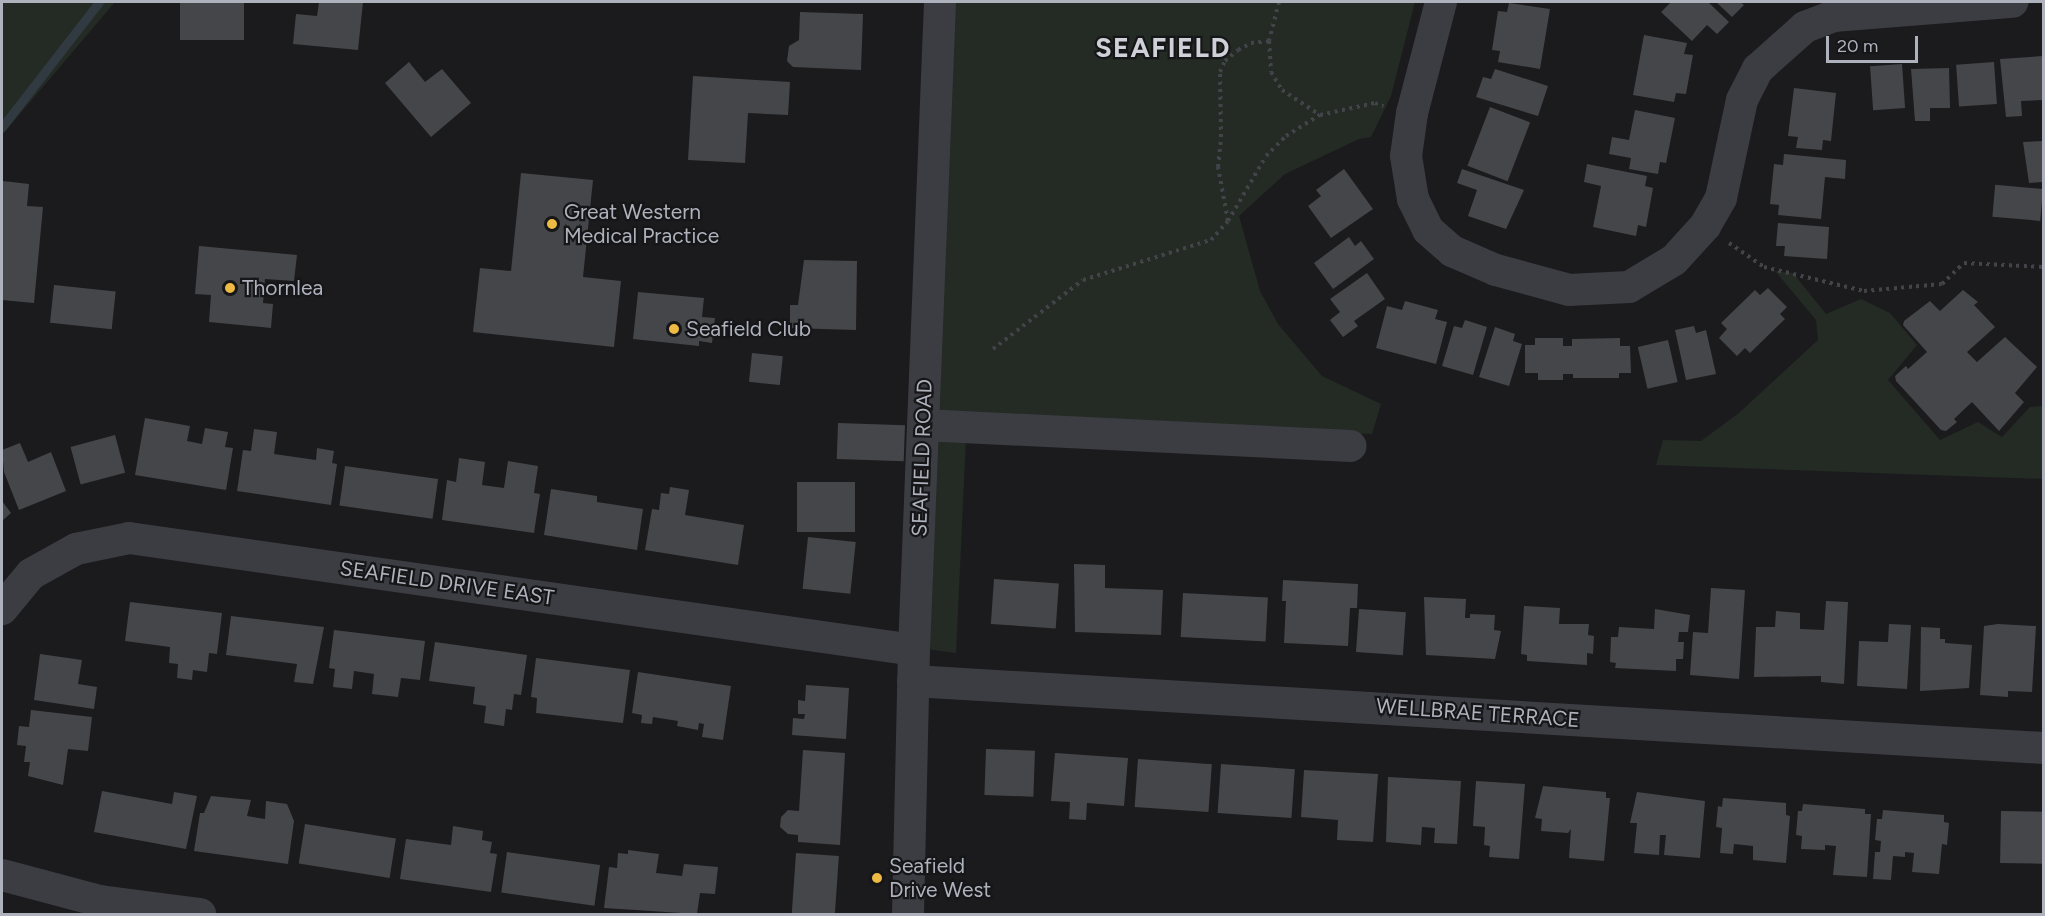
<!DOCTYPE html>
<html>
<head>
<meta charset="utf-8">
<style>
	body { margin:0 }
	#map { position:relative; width:2045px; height:916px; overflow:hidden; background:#1b1b1d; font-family:Figtree,sans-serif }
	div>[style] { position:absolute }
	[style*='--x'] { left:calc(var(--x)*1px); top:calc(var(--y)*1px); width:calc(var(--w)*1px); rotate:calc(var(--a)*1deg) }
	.green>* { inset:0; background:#232b24 }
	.stream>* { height:9px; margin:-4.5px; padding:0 4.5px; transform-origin:4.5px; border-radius:4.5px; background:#313941 }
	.building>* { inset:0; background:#45464a; transform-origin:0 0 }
	.path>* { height:4px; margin-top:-2px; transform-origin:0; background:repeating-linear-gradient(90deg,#424449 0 3px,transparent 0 7.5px) }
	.minor>* { height:32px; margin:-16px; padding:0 16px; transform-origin:16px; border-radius:16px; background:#3c3d42 }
	.dots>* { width:16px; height:16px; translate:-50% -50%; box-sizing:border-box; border:3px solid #161618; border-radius:50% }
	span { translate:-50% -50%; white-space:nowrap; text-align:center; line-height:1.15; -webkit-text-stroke:4.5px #161618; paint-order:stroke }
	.poi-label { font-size:21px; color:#aeb2bc }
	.left { translate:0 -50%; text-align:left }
	.street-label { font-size:21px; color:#aeb2bc }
	.district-label { font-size:27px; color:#cfd1d8; font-weight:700; letter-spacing:1.5px }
	.frame { position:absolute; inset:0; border:3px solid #aeb2bc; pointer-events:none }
	.scale { position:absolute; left:1826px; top:36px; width:92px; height:27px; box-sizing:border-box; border:3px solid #aeb2bc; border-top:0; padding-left:8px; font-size:18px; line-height:21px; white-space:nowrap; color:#aeb2bc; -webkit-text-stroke:4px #161618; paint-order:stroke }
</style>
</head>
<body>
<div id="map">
	<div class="green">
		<div style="clip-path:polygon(2px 2px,115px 2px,2px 135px)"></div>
		<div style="clip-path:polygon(950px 2px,1415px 2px,1391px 96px,1371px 137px,1359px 139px,1285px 174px,1239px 216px,1260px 291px,1278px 324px,1322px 376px,1381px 404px,1372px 434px,967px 417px,956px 653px,926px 649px)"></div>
		<div style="clip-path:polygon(1775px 271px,1793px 273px,1826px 314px,1861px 299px,1890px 313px,1917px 345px,1888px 380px,1940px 440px,1978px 422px,2002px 437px,2030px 407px,2043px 406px,2043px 479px,1656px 465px,1663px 440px,1701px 441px,1739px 413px,1818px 340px,1816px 320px)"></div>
	</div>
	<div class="stream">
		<div style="--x:2;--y:127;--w:158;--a:-52.2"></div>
	</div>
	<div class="building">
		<div style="left:180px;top:2px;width:64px;height:38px"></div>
		<div style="clip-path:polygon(319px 2px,363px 2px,358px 50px,293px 44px,296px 14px,317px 16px)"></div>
		<div style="clip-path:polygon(1671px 2px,1708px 2px,1729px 22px,1717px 34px,1707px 25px,1692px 41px,1661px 12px)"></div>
		<div style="clip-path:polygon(1716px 2px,1740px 2px,1744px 5px,1732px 17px)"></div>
		<div style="clip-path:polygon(1509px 3px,1550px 9px,1540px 69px,1498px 62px,1500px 51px,1492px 50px,1498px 11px,1507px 12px)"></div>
		<div style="clip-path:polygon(800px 12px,863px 14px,861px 70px,793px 67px,787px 61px,789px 46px,799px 40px)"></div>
		<div style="clip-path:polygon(1644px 35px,1687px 43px,1684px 54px,1693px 55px,1686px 94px,1676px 93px,1674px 102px,1633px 95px)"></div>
		<div style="clip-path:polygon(2043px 56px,2043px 100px,2021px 101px,2022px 116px,2006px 117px,2000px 59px)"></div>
		<div style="clip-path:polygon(409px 62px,425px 82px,442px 69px,471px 103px,431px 137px,385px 83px)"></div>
		<div style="left:1994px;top:62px;width:42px;height:38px;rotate:86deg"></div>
		<div style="left:1902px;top:64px;width:44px;height:32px;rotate:86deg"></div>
		<div style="clip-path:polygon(1949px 68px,1950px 108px,1930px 108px,1930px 121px,1915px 121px,1911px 69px)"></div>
		<div style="clip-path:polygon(1495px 69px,1548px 86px,1538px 116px,1476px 97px,1483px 77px,1491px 79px)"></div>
		<div style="clip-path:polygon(693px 76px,790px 82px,788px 115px,748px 113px,745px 163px,688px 160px)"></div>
		<div style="clip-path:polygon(1794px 88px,1836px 93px,1831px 141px,1823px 140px,1822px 150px,1796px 148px,1798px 137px,1788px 136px)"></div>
		<div style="left:1490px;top:107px;width:43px;height:63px;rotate:21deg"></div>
		<div style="clip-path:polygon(1635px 110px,1675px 118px,1666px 163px,1660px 162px,1658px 174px,1629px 169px,1631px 158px,1609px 154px,1612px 137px,1629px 140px)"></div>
		<div style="clip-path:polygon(2043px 141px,2043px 182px,2029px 183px,2023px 142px)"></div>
		<div style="clip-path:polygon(1784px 154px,1846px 160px,1845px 179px,1825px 177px,1821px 219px,1778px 215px,1779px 205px,1770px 204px,1774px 164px,1783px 165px)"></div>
		<div style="clip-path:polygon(1587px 164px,1647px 176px,1645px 186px,1653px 188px,1646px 227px,1638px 225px,1636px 236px,1593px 227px,1601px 186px,1584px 182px)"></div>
		<div style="clip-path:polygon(1344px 169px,1373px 209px,1331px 238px,1308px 206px,1321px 196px,1316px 190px)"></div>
		<div style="clip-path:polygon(1462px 169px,1524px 190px,1506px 229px,1468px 216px,1477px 190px,1457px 183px)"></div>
		<div style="clip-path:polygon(521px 173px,593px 180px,583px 277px,621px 281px,614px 347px,473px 332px,480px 268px,511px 271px)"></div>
		<div style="clip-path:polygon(3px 181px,29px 184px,27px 206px,43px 207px,34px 303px,2px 300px)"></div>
		<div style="left:2043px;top:189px;width:32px;height:48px;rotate:95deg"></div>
		<div style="clip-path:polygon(1778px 223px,1829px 227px,1827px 259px,1784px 256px,1785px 246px,1776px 246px)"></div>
		<div style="clip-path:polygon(1349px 237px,1355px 246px,1361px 241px,1374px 259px,1333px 289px,1314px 263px)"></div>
		<div style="clip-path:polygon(199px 246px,297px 255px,294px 281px,265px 279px,263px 303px,273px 304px,271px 328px,209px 322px,211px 295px,195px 294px)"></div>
		<div style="clip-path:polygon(804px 260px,857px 261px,856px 330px,790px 328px,790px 305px,798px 305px)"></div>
		<div style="clip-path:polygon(1367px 273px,1385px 299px,1354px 321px,1358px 326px,1343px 337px,1330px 320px,1340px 312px,1330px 299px)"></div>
		<div style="left:54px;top:285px;width:62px;height:38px;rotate:6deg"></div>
		<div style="clip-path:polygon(1768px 288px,1787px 307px,1780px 314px,1785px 319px,1750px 353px,1745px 348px,1737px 356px,1719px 338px,1727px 329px,1721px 323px,1755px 290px,1760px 295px)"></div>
		<div style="clip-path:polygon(1963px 290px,1978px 302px,1974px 305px,1995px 327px,1967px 352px,1977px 362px,2005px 337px,2037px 367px,2015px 393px,2024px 402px,1999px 431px,1972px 402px,1954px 419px,1957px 422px,1946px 431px,1941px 430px,1896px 381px,1895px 376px,1906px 366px,1908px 369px,1927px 352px,1903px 325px,1904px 321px,1930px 301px,1940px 311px)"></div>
		<div style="clip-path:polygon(638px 292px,704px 298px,702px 317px,715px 318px,712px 343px,699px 341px,699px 346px,633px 339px)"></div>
		<div style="clip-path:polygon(1405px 301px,1438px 310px,1435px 319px,1447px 322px,1436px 364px,1376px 348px,1387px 306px,1402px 310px)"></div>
		<div style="clip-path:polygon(1465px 320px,1487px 327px,1473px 375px,1442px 366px,1454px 326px,1462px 328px)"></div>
		<div style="clip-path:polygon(1694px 326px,1696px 333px,1706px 330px,1716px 374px,1686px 380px,1675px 330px)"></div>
		<div style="clip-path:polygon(1495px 327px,1515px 334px,1513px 341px,1522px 344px,1509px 386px,1479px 377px)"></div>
		<div style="clip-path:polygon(1535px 338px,1563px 338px,1563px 346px,1572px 346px,1572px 339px,1620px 338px,1620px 346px,1630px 346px,1631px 373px,1619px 373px,1619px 378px,1573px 378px,1573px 374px,1563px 374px,1563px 380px,1538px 380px,1538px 373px,1525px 373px,1525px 345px,1535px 345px)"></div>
		<div style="left:1668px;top:340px;width:43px;height:31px;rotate:77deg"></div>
		<div style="left:752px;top:353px;width:31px;height:29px;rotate:6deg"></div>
		<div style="clip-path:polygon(145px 418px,190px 426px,187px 441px,202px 444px,205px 428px,228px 432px,225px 447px,233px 448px,226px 490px,135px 475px)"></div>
		<div style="left:838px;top:423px;width:67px;height:36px;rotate:2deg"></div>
		<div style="clip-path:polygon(254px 429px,277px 432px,274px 454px,316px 460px,317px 448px,334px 451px,332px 463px,337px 464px,331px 505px,237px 491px,243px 450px,251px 451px)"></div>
		<div style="left:115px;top:435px;width:39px;height:46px;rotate:75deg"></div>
		<div style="clip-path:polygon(20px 443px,28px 462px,51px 452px,66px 491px,19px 510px,4px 472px,2px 450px)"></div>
		<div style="clip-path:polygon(459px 458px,485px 462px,482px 485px,504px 488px,508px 461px,538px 466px,534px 493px,540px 494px,534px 533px,442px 520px,447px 480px,456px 482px)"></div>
		<div style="left:345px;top:466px;width:94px;height:40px;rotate:8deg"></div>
		<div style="left:797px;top:482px;width:58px;height:50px"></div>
		<div style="clip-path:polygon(670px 487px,689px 490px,685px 515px,744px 525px,738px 565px,645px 550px,652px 509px,659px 510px,661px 493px,669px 494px)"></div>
		<div style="clip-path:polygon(551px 489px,597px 496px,597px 502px,643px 509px,637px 550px,544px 535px)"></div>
		<div style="clip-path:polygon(2px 501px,11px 513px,2px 521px)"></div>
		<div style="left:808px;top:537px;width:48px;height:52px;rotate:6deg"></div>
		<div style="clip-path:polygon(1074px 564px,1105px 565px,1105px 588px,1163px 590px,1161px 635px,1075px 632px)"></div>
		<div style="left:994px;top:579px;width:65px;height:45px;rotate:4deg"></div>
		<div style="clip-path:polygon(1283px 580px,1358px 584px,1357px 608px,1350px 608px,1348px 646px,1284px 643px,1286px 601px,1282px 601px)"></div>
		<div style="clip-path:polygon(1711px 588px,1745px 590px,1739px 679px,1690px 675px,1693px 632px,1708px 633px)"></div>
		<div style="left:1183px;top:593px;width:85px;height:44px;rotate:3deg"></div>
		<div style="clip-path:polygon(1424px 597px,1466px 599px,1465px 618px,1470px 618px,1470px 614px,1495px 615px,1494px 630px,1501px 631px,1495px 659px,1426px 655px)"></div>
		<div style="clip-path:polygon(1826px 601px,1848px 602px,1844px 684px,1821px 682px,1821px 676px,1754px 677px,1756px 627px,1775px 627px,1776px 611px,1800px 613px,1800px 629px,1824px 630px)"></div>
		<div style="clip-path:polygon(130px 602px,222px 613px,217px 654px,209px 653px,207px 672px,193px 670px,192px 680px,177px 678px,178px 664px,169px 663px,170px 647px,125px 641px)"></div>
		<div style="clip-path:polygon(1524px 606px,1560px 608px,1559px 624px,1589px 624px,1588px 635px,1594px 636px,1593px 654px,1587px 653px,1587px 665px,1527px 661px,1527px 655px,1521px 654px)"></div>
		<div style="left:1359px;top:609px;width:47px;height:43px;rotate:4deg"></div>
		<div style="clip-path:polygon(1655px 609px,1690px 615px,1688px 632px,1679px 632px,1678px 642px,1684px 642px,1683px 659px,1676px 659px,1676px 671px,1615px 668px,1616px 663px,1610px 662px,1611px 637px,1618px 637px,1619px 627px,1654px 629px)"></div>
		<div style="clip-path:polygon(231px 616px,324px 627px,313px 684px,294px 682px,297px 664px,226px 655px)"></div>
		<div style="clip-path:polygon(1889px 624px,1911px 625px,1907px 689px,1857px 686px,1859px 641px,1888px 642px)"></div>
		<div style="clip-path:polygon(1998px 624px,2036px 626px,2032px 692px,2008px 691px,2008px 697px,1980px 695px,1984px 626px)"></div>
		<div style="clip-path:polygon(1921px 627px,1940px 628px,1940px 639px,1945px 639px,1945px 643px,1972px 645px,1969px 688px,1920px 691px)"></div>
		<div style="clip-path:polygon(334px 630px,425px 641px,420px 680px,401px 678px,398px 697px,372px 694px,374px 674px,354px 671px,352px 689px,333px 687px,335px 669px,329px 668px)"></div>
		<div style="clip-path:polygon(435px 642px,527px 655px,521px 695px,514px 694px,512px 710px,506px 709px,504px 726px,484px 723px,486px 706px,473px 704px,475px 687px,429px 681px)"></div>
		<div style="clip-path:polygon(40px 654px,82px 660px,78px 684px,97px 687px,94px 709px,34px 700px)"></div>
		<div style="clip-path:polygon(536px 658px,630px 670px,623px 723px,536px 713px,537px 698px,531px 697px)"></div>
		<div style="clip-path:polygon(638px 672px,731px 686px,723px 740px,702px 737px,704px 724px,699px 723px,698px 730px,677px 726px,678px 721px,653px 717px,652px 724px,641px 723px,642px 715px,632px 713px)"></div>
		<div style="clip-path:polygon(806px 685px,849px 688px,846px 739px,792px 735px,793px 718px,804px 719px,805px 714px,798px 714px,798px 700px,805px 701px)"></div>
		<div style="clip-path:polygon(31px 710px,92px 717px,88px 751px,68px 749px,63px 785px,28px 776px,30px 762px,24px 762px,26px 746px,17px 745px,19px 726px,29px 727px)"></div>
		<div style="left:986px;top:749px;width:49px;height:46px;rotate:2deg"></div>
		<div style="clip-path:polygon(803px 750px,845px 753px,840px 845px,798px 842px,798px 835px,788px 834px,780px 827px,781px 817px,788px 810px,799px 811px)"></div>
		<div style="clip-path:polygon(1055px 753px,1128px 758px,1124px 806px,1087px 803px,1086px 820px,1069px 819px,1070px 802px,1051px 801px)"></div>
		<div style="left:1138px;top:759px;width:74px;height:48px;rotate:4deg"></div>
		<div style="left:1221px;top:764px;width:74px;height:49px;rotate:4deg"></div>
		<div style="clip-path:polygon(1304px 770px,1378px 774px,1373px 842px,1337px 840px,1338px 820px,1301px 817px)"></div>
		<div style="clip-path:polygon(1388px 777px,1461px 781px,1457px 844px,1434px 843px,1435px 828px,1422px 827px,1421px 845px,1386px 842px)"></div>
		<div style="clip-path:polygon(1476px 781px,1525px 784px,1519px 859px,1489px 857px,1490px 846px,1484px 845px,1485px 827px,1473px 826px)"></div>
		<div style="clip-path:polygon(1543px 786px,1606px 792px,1606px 798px,1610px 798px,1604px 861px,1569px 858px,1571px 829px,1568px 833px,1541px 831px,1542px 819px,1535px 818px)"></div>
		<div style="clip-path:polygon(102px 791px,172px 804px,174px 792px,197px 796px,186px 849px,94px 832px)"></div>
		<div style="clip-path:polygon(1637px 792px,1705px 801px,1700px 858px,1664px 855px,1666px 835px,1660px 835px,1659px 855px,1634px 853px,1637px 823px,1630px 823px)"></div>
		<div style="clip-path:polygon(211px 796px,251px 800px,247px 816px,265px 819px,266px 801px,287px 804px,294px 821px,288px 864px,194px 851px,200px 813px,204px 813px)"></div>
		<div style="clip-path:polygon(1723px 798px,1786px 803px,1786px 815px,1790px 816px,1786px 863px,1753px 860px,1753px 846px,1734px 844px,1733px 854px,1720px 853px,1722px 828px,1716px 827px,1718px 806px,1722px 807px)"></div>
		<div style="clip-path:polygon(1803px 804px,1865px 809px,1865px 814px,1871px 814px,1867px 877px,1833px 875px,1836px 846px,1825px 845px,1825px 850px,1801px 849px,1802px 836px,1796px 835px,1798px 811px,1802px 811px)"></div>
		<div style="clip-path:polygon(1883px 810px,1944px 815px,1944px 822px,1949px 823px,1947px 845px,1942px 844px,1939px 874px,1912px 872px,1914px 853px,1905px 852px,1905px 857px,1893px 856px,1891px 880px,1873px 879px,1875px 852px,1880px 852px,1881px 841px,1875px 840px,1877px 819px,1882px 819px)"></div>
		<div style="left:2001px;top:811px;width:42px;height:52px;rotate:1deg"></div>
		<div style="left:305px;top:824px;width:92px;height:40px;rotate:9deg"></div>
		<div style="clip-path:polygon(453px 826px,483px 831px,482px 840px,492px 842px,490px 853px,497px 854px,491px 892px,400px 879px,406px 839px,451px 845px)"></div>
		<div style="clip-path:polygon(628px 850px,659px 854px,656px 873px,682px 876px,684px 864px,718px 867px,715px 894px,700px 893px,697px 914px,604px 908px,609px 867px,617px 868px,618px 853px,628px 854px)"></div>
		<div style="left:507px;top:852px;width:94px;height:41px;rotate:8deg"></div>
		<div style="left:796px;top:853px;width:43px;height:61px;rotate:4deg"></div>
	</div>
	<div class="path">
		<div style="--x:1279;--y:2;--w:40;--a:104.4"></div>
		<div style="--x:1269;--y:41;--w:31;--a:86"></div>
		<div style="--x:1271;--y:72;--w:21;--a:59"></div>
		<div style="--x:1282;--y:90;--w:45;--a:33.3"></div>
		<div style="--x:1228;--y:221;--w:55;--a:-100.5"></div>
		<div style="--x:1218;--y:167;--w:30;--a:-84"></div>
		<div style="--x:1221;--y:137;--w:65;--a:-90.9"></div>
		<div style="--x:1220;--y:72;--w:12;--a:-66"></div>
		<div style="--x:1225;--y:61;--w:17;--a:-40"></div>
		<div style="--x:1238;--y:50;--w:15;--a:-28"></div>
		<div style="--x:1251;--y:43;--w:18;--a:-6"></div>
		<div style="--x:1729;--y:243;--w:42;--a:34.4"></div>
		<div style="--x:1764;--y:267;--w:103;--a:13.5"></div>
		<div style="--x:1864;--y:291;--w:78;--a:-5.1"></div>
		<div style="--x:1942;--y:284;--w:30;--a:-44"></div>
		<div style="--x:1964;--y:263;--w:80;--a:2.9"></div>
		<div style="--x:993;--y:349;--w:113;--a:-37.5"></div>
		<div style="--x:1083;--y:280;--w:134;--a:-17.4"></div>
		<div style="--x:1211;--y:240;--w:25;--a:-48"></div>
		<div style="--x:1228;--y:221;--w:75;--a:-59.7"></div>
		<div style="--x:1266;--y:156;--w:28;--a:-45"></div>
		<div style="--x:1286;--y:136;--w:40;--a:-32"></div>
		<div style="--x:1320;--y:115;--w:56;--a:-12.3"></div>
		<div style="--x:1375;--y:103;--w:9;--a:21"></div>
	</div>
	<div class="minor">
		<div style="--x:1441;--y:2;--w:115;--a:104.6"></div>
		<div style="--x:1412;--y:113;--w:43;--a:97.9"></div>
		<div style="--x:1406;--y:156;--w:44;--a:80.8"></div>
		<div style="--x:1413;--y:199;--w:34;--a:64"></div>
		<div style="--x:1428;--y:230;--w:32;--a:41"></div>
		<div style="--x:1452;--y:251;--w:48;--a:23.4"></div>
		<div style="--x:1496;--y:270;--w:76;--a:15.3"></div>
		<div style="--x:1569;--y:290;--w:60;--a:-2.9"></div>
		<div style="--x:1629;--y:287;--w:52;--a:-31"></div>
		<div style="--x:1674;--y:260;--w:46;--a:-47.6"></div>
		<div style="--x:1705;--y:226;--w:32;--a:-60"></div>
		<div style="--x:1721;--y:198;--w:100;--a:-77.9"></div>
		<div style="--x:1742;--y:100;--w:35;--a:-63"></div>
		<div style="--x:1758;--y:69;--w:63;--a:-41.8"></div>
		<div style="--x:1805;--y:27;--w:30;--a:-21"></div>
		<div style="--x:1833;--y:16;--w:180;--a:-4.5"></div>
		<div style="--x:923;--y:425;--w:428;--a:2.8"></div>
		<div style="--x:2;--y:609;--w:45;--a:-50.4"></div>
		<div style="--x:31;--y:574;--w:51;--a:-29.1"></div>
		<div style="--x:76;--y:549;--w:54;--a:-11.7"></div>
		<div style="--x:129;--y:538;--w:793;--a:8.12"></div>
		<div style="--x:913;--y:681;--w:1133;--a:3.39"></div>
		<div style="--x:2;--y:875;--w:101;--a:14.9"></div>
		<div style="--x:100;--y:901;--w:101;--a:7.4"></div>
		<div style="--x:908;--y:914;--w:264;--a:-88.7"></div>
		<div style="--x:914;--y:650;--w:649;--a:-87.7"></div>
	</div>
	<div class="dots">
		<div style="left:552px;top:224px;background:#edbb43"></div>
		<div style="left:230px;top:288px;background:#edbb43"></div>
		<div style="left:674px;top:329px;background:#edbb43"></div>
		<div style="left:877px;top:878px;background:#edbb43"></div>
	</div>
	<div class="poi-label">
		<span class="left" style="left:564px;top:224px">Great Western<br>Medical Practice</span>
		<span class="left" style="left:242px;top:288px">Thornlea</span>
		<span class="left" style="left:686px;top:329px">Seafield Club</span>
		<span class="left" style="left:889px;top:878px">Seafield<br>Drive West</span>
	</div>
	<div class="street-label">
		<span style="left:922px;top:458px;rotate:-88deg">SEAFIELD ROAD</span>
		<span style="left:447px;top:583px;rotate:8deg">SEAFIELD DRIVE EAST</span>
		<span style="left:1478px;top:713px;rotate:4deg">WELLBRAE TERRACE</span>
	</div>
	<div class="district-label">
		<span style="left:1163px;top:48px">SEAFIELD</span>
	</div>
	<div class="frame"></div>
	<div class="scale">20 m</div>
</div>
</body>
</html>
